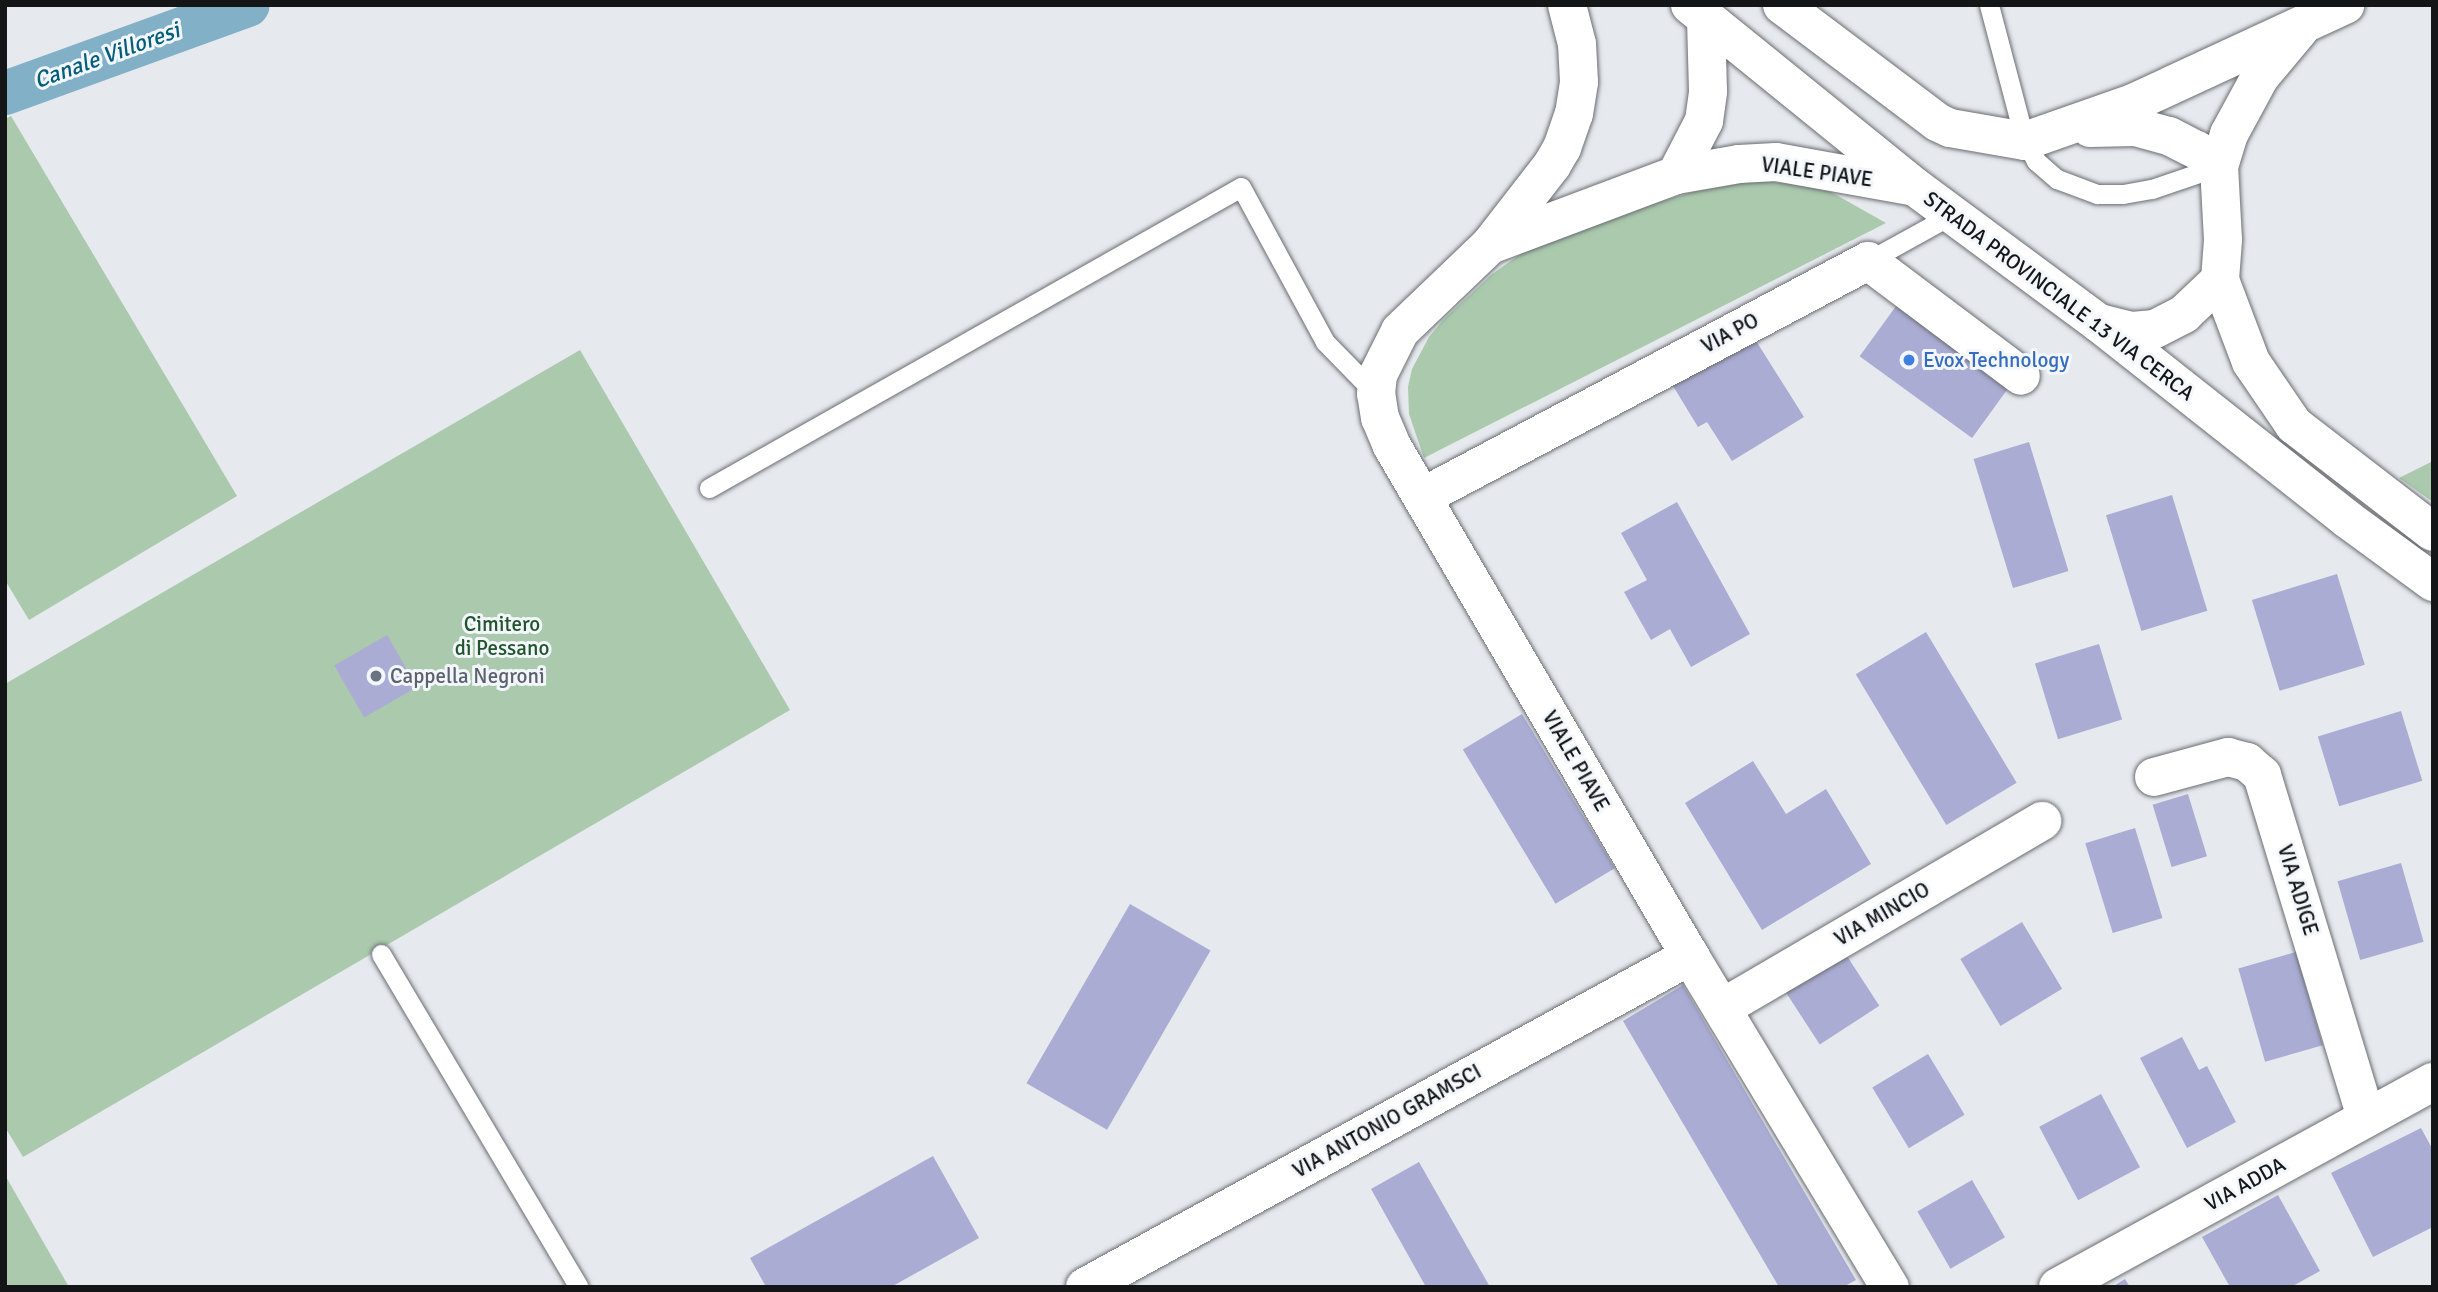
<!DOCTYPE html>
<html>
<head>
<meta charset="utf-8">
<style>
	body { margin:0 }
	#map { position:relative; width:2438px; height:1292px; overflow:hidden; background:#e6e9ee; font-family:Signika,sans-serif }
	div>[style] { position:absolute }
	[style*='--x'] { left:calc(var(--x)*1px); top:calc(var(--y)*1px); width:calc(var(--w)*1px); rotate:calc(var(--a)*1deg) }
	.green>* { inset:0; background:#aac9ad }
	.canal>* { height:44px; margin:-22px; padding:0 22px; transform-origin:22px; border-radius:22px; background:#82b0c6 }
	.building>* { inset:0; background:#abacd4; transform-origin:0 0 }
	.roads { filter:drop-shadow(0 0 2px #6a6d71) drop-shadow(0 0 2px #6a6d71) }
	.lane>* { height:19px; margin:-9.5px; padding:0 9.5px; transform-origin:9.5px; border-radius:9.5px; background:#fff }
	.street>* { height:38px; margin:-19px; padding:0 19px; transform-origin:19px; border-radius:19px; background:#fff }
	.secondary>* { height:38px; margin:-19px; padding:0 19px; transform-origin:19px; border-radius:19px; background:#fff }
	.dots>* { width:19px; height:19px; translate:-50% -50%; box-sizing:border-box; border:4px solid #f3f7fb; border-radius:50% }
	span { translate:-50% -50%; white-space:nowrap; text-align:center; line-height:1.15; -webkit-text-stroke:6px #f3f7fb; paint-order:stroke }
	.street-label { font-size:21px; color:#131516 }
	.shop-label { font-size:21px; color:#366cbe }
	.left { translate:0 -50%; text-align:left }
	.park-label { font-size:21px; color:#20542b }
	.worship-label { font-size:21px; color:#5b616d }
	.water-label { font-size:23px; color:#005d7b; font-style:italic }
	.frame { position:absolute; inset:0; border:7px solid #131516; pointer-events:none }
</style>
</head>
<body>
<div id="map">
	<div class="green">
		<div style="clip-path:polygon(11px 116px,237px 496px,29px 620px,5px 580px,5px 119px)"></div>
		<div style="clip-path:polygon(1754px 181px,1804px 184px,1831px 192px,1886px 223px,1424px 458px,1409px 414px,1408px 387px,1412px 369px,1429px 337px,1443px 320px,1491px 275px,1522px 253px,1633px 210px,1692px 192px)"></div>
		<div style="clip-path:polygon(580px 350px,790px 710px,23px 1157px,5px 1127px,5px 684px)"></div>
		<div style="clip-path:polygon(2433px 461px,2433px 502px,2399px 478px)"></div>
		<div style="clip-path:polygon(5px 1175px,69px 1287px,5px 1287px)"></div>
	</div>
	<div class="canal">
		<div style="--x:5;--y:93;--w:258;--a:-19.9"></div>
	</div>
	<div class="building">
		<div style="left:1899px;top:302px;width:139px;height:67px;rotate:36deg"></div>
		<div style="clip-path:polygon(1753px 336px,1804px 417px,1732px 461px,1707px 422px,1698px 427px,1673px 386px)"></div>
		<div style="left:2029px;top:442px;width:135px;height:58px;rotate:73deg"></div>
		<div style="left:2172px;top:495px;width:121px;height:69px;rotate:73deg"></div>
		<div style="clip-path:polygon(1677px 502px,1750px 634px,1691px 667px,1670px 629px,1651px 640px,1624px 592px,1647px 580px,1621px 533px)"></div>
		<div style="left:2337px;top:574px;width:95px;height:89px;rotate:73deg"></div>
		<div style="left:1926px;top:632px;width:176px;height:82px;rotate:59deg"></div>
		<div style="left:387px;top:635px;width:60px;height:61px;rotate:60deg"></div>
		<div style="left:2099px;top:644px;width:79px;height:67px;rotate:73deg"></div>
		<div style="left:2401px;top:711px;width:73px;height:87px;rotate:73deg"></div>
		<div style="left:1522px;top:714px;width:180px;height:69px;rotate:59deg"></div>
		<div style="clip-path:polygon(1753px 761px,1786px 814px,1826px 789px,1871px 864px,1762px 930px,1685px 803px)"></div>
		<div style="left:2188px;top:794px;width:65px;height:37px;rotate:73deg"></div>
		<div style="left:2135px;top:828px;width:94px;height:52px;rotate:73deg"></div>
		<div style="left:2401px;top:863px;width:82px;height:66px;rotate:74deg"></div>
		<div style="left:1130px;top:904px;width:93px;height:207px;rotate:30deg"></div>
		<div style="left:2022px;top:922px;width:78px;height:72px;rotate:59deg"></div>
		<div style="left:2296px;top:952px;width:97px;height:60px;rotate:74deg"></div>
		<div style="left:1845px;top:953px;width:63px;height:71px;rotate:57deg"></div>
		<div style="clip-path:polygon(1683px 985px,1856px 1280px,1843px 1287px,1779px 1287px,1623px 1021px)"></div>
		<div style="clip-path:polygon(2182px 1037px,2199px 1070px,2207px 1066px,2236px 1122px,2187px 1148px,2140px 1058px)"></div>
		<div style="left:1928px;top:1054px;width:71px;height:65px;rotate:59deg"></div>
		<div style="left:2101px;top:1094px;width:83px;height:70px;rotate:62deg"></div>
		<div style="clip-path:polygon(2421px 1128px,2433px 1150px,2433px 1227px,2373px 1257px,2331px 1173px)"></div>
		<div style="clip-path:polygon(933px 1156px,979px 1238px,891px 1287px,766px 1287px,750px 1258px)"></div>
		<div style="clip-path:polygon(1419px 1162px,1490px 1287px,1426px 1287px,1371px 1189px)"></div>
		<div style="left:1972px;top:1180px;width:66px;height:63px;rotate:60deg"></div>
		<div style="clip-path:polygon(2278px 1195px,2320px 1271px,2291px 1287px,2230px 1287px,2202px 1237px)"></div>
		<div style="clip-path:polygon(2125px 1279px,2130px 1287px,2112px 1287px)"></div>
	</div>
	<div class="roads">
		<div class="lane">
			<div style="--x:1989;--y:5;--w:141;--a:75.2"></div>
			<div style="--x:2025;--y:141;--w:23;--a:61"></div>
			<div style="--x:2036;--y:161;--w:28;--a:41"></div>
			<div style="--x:2057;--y:179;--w:43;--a:20.6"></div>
			<div style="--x:2097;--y:194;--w:26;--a:0"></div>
			<div style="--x:2123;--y:194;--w:29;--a:-10"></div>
			<div style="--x:2152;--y:189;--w:71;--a:-18.9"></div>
			<div style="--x:1868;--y:261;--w:97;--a:-28.9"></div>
			<div style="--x:709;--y:488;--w:611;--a:-29.5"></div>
			<div style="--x:1241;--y:187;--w:176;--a:61.5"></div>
			<div style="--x:1325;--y:342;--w:71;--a:45.6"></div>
			<div style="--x:381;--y:954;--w:387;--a:59.3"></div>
		</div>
		<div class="street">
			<div style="--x:1782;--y:5;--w:194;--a:37"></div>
			<div style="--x:1937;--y:122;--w:14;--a:25"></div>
			<div style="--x:1950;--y:128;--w:76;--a:9.8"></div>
			<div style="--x:2025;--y:141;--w:114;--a:-19.4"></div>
			<div style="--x:2133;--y:103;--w:234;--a:-24.8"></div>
			<div style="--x:2300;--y:29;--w:62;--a:129.8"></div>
			<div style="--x:2260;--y:77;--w:65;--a:118.5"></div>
			<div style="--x:2229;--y:134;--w:34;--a:107"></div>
			<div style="--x:2219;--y:166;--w:74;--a:86.9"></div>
			<div style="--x:2223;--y:240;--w:40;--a:94.3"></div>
			<div style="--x:2220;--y:280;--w:88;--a:69.3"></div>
			<div style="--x:2251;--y:362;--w:76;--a:55.7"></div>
			<div style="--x:2294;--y:425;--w:175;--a:37.6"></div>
			<div style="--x:2090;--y:128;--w:45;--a:-1.3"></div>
			<div style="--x:2135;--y:127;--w:35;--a:15"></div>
			<div style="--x:2169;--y:136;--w:31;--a:27"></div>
			<div style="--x:2197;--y:150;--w:27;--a:36"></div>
			<div style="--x:2099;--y:323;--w:34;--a:14"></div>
			<div style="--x:2132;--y:331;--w:23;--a:-5"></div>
			<div style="--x:2155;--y:329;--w:33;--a:-27"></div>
			<div style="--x:2184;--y:314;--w:50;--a:-43.4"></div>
			<div style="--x:1424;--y:496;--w:502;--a:-27.89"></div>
			<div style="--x:1868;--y:261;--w:191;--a:36.9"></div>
			<div style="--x:2154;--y:777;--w:77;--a:-15.1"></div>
			<div style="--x:2228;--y:757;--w:20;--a:15"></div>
			<div style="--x:2247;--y:762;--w:20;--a:41"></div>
			<div style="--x:2262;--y:775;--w:358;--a:73.1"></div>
			<div style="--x:1690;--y:956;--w:387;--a:58.9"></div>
			<div style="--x:1722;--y:1008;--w:371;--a:-30.3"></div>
			<div style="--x:2058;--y:1287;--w:427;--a:-28.7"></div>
		</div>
		<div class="secondary">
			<div style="--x:1690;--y:5;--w:289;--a:39"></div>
			<div style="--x:1915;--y:187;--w:229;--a:36.5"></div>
			<div style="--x:2099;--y:323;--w:316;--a:38.3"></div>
			<div style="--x:2347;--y:519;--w:107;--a:36.2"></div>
			<div style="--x:1676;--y:175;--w:61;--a:-62.6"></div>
			<div style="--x:1704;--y:121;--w:30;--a:-82"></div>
			<div style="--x:1708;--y:91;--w:72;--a:-91.6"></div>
			<div style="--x:1490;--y:245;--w:199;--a:-20.6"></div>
			<div style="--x:1676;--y:175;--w:64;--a:-9.9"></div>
			<div style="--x:1739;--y:164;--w:37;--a:-3"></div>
			<div style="--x:1776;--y:162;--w:135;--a:10.2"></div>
			<div style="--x:1085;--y:1287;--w:690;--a:-28.68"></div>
			<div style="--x:1690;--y:956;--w:591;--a:-120.3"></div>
			<div style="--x:1392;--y:446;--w:30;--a:-113"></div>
			<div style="--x:1380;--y:418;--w:24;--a:-99"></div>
			<div style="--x:1376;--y:394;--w:19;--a:-84"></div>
			<div style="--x:1378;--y:375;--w:49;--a:-63.4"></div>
			<div style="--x:1400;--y:331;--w:124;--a:-43.7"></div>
			<div style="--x:1490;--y:245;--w:101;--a:-52.2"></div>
			<div style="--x:1552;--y:165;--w:20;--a:-60"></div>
			<div style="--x:1562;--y:148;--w:36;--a:-71"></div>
			<div style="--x:1574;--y:114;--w:32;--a:-81"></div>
			<div style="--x:1579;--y:82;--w:38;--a:-93"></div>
			<div style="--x:1577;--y:44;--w:40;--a:-104.4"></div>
		</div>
	</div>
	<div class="dots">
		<div style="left:1909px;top:360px;background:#3f7fe0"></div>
		<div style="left:376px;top:676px;background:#6b7280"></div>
	</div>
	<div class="street-label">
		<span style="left:1817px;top:172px;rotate:8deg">VIALE PIAVE</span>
		<span style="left:2059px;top:296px;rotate:37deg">STRADA PROVINCIALE 13 VIA CERCA</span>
		<span style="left:1730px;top:333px;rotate:-28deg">VIA PO</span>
		<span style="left:1576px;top:761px;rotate:60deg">VIALE PIAVE</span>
		<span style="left:2298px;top:890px;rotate:73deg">VIA ADIGE</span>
		<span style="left:1882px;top:914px;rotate:-30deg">VIA MINCIO</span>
		<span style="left:1387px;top:1121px;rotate:-29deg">VIA ANTONIO GRAMSCI</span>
		<span style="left:2245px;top:1184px;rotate:-29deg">VIA ADDA</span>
	</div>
	<div class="shop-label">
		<span class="left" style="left:1923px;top:360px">Evox Technology</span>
	</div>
	<div class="park-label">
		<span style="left:502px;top:636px">Cimitero<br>di Pessano</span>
	</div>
	<div class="worship-label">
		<span class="left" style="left:390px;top:676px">Cappella Negroni</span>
	</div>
	<div class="water-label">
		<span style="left:107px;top:56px;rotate:-20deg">Canale Villoresi</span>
	</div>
	<div class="frame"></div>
</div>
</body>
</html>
